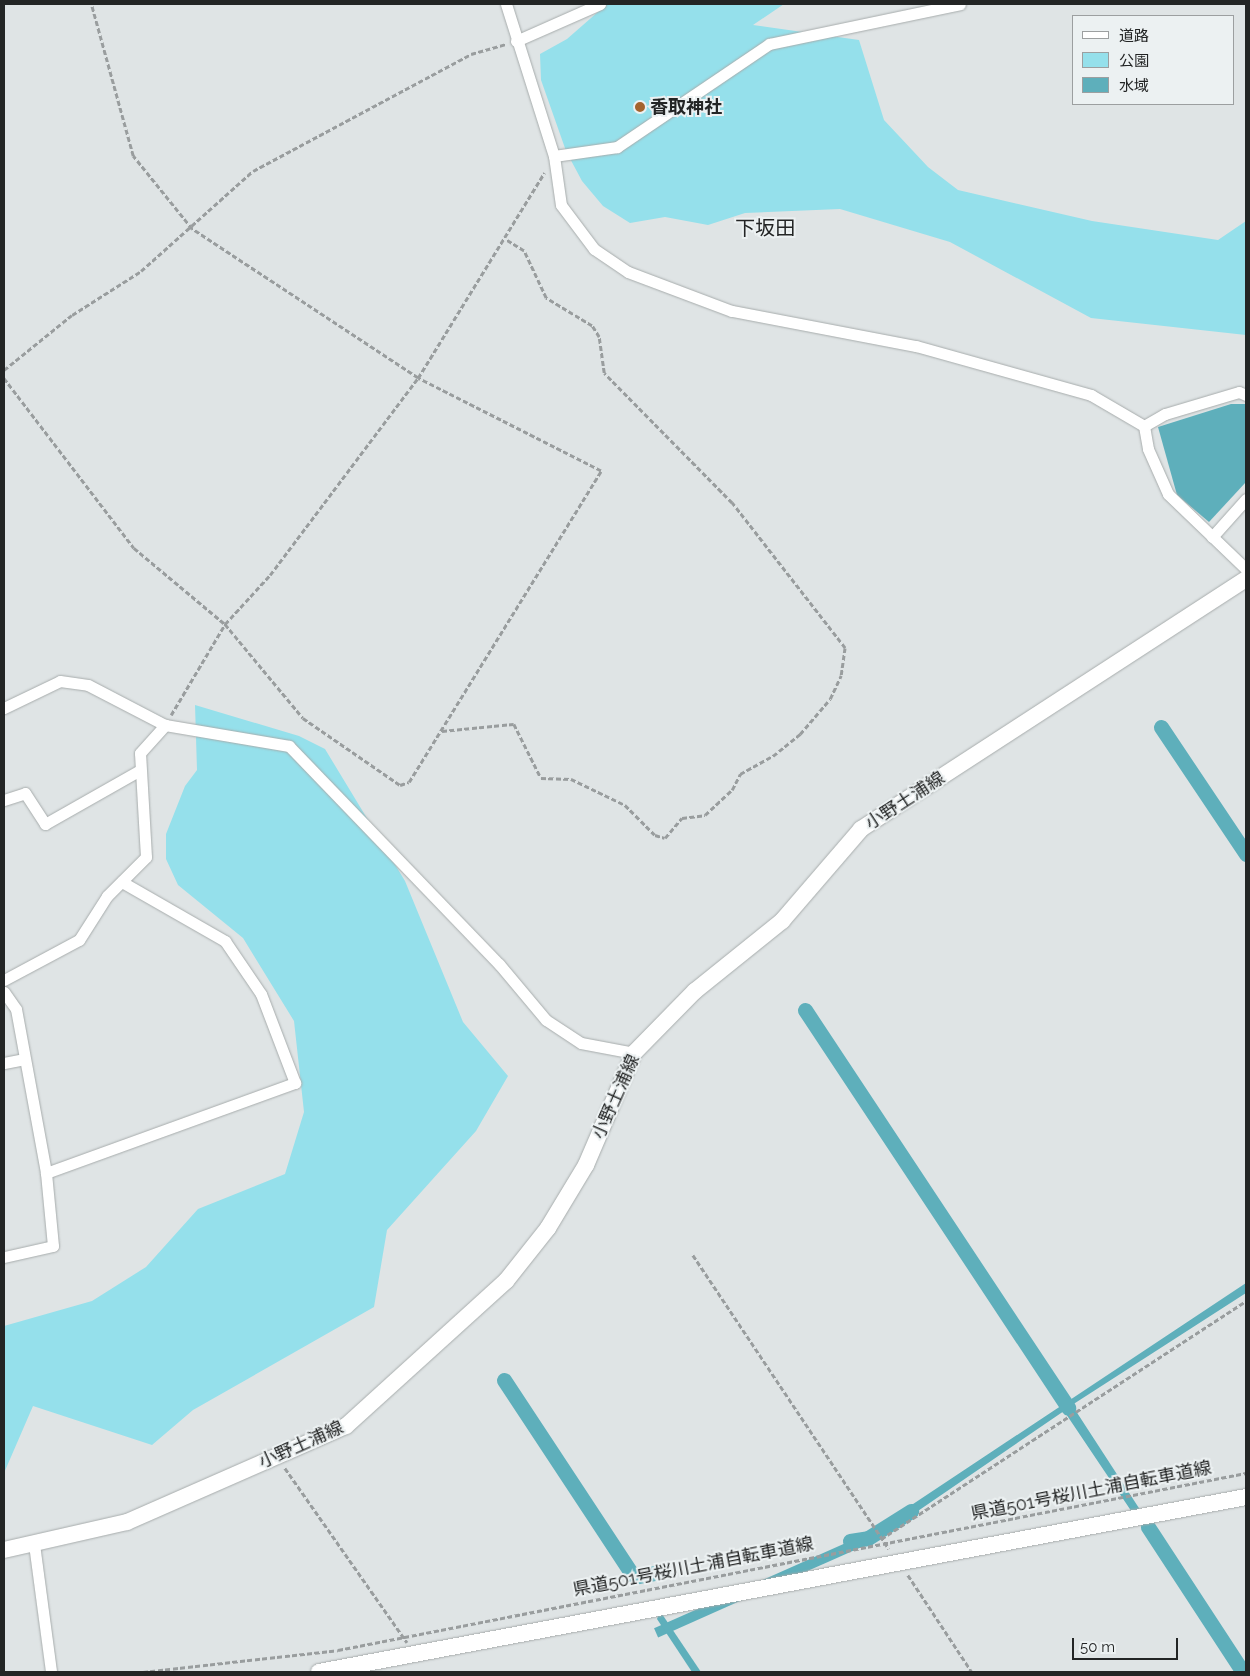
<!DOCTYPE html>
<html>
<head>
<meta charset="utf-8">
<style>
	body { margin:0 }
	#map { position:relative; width:1250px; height:1676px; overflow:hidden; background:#dfe4e5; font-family:Raleway,"Noto Sans JP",sans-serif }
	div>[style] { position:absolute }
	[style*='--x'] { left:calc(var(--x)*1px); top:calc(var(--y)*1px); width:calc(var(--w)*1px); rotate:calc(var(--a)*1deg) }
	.green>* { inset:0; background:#95e0eb }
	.water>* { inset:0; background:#5eafbb; transform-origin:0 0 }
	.canal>* { height:15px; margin:-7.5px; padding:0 7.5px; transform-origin:7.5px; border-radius:7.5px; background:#5eafbb }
	.path>* { height:2.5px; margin-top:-1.25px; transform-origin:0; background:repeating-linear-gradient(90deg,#999d9e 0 5px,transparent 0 7.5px) }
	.roads { filter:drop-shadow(0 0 1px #a7acac) drop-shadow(0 0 1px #a7acac) }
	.street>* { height:11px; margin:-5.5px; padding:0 5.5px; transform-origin:5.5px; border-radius:5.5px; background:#fff }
	.secondary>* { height:16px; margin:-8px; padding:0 8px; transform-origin:8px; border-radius:8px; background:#fff }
	.dots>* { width:14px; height:14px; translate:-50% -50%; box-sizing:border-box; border:2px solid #ecf1f2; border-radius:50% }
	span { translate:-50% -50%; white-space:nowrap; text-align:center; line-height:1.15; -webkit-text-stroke:4px #ecf1f2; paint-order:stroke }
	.poi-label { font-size:18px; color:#232525; font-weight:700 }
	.left { translate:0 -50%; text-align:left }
	.street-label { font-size:18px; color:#232525 }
	.quarter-label { font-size:20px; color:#232525 }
	.frame { position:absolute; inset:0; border:5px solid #232525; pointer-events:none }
	.legend { position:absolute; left:1072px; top:15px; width:162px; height:90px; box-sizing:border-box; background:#ecf1f2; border:1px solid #9c9fa0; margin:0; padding:6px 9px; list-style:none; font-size:15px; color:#232525 }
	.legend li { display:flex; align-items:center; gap:10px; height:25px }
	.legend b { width:25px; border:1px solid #9c9fa0 }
	.scale { position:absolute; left:1072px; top:1638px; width:106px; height:22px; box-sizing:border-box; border:2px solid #232525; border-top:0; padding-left:6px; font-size:15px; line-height:18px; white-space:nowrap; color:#232525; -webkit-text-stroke:4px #ecf1f2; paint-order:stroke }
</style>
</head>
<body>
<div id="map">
	<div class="green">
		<div style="clip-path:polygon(607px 4px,784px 4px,753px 25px,859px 40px,884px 120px,928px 167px,958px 190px,1092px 221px,1218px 240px,1246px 221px,1246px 335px,1091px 318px,950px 242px,840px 209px,745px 213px,708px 225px,665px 217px,630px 223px,603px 206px,582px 181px,566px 151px,541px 80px,540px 54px,567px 39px)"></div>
		<div style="clip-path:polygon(195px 705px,299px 736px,325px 749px,405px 881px,463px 1022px,508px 1076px,476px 1131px,387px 1230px,374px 1307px,193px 1410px,152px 1445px,33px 1406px,4px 1473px,4px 1326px,92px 1301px,146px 1267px,198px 1209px,285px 1174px,304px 1112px,294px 1021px,243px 938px,178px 885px,166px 859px,166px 834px,185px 786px,197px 770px)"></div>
	</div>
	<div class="water">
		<div style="clip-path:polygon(1231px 404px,1246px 404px,1246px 482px,1209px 522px,1177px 495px,1158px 427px)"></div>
		<div style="clip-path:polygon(1246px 1283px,1246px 1293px,1072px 1405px,1148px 1522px,1144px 1530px,1064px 1411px,896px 1526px,892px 1518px)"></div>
		<div style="left:866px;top:1534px;width:10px;height:232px;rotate:66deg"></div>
		<div style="clip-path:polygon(660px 1611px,701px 1672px,692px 1672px,657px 1619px)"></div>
	</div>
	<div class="canal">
		<div style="--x:1161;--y:727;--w:153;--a:56.2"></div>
		<div style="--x:805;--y:1010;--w:477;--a:56.5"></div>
		<div style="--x:504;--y:1380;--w:236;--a:56.6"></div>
		<div style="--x:634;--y:1577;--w:20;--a:-11"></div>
		<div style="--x:1148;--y:1527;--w:173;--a:56.8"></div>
		<div style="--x:850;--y:1541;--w:18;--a:-9"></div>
		<div style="--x:868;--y:1538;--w:51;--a:-32.1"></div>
	</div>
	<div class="path">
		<div style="--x:4;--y:370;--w:87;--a:-39"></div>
		<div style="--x:72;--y:315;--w:82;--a:-32.5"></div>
		<div style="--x:141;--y:271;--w:150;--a:-41.8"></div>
		<div style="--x:253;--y:171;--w:247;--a:-28.2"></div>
		<div style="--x:471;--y:54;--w:36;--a:-16"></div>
		<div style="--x:4;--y:378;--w:214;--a:52.6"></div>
		<div style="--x:134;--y:548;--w:119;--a:39.9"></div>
		<div style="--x:225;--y:624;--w:122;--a:50.3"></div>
		<div style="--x:303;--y:718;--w:118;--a:34.6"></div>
		<div style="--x:400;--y:785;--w:9;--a:-18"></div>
		<div style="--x:409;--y:782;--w:365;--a:-58.3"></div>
		<div style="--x:601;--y:471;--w:205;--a:-153.1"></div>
		<div style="--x:418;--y:378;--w:271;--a:-146.6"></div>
		<div style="--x:192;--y:229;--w:94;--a:-128.9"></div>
		<div style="--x:133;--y:156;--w:158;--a:-105.4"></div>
		<div style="--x:171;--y:715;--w:106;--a:-59.3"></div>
		<div style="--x:225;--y:624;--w:67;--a:-47.4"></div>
		<div style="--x:270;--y:575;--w:246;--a:-53.1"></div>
		<div style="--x:418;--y:378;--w:241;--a:-58.4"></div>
		<div style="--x:442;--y:731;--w:72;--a:-5.6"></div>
		<div style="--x:514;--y:724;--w:60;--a:63.4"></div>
		<div style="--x:541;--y:778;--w:30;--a:2"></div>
		<div style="--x:571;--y:779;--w:60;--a:25.7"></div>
		<div style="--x:625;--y:805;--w:42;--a:45"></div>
		<div style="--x:655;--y:835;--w:10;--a:17"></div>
		<div style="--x:665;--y:838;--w:26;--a:-50"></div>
		<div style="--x:682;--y:818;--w:23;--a:-7"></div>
		<div style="--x:705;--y:815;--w:37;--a:-43"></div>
		<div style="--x:732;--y:790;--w:18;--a:-63"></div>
		<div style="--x:740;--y:774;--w:38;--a:-29"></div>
		<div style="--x:773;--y:756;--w:35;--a:-39"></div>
		<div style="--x:800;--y:734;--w:46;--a:-49.4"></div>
		<div style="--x:830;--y:699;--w:26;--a:-65"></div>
		<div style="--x:841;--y:675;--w:27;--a:-82"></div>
		<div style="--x:845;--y:648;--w:184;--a:-127.9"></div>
		<div style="--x:732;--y:503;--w:182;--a:-134.6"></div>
		<div style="--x:604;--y:373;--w:36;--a:-98"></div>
		<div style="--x:599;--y:337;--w:13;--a:-122"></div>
		<div style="--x:592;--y:326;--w:54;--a:-148.7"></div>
		<div style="--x:546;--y:298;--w:52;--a:-115.1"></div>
		<div style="--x:524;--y:251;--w:22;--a:-148"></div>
		<div style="--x:693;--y:1255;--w:353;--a:56.3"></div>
		<div style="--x:285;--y:1468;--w:213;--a:55"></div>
		<div style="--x:881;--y:1539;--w:436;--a:-33.1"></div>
		<div style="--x:908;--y:1575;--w:116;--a:56.6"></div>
		<div style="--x:143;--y:1672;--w:196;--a:-6.4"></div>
		<div style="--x:338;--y:1650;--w:925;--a:-11.03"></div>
	</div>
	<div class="roads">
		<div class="street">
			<div style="--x:506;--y:4;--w:159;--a:72.5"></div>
			<div style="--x:554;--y:156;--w:49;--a:81.9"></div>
			<div style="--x:561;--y:205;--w:55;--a:53.1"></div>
			<div style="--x:594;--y:249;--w:41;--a:34.1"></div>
			<div style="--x:628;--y:272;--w:111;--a:20.6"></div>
			<div style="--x:732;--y:311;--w:187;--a:10.8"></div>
			<div style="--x:916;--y:346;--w:182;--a:15.6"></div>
			<div style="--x:1091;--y:395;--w:61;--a:30.3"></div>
			<div style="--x:1144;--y:426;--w:23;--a:80"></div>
			<div style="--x:1148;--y:449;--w:49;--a:66"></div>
			<div style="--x:1168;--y:494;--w:108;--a:43.9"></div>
			<div style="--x:516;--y:41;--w:92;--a:-23.8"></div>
			<div style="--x:554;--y:156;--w:64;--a:-8.1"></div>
			<div style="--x:617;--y:147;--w:184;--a:-34.1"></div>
			<div style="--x:769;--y:44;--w:195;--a:-11.8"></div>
			<div style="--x:1144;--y:426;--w:24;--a:-30"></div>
			<div style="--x:1165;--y:414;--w:77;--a:-16.6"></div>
			<div style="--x:1239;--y:392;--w:8;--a:23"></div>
			<div style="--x:1212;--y:537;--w:51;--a:-48.2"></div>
			<div style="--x:4;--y:708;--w:62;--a:-25.7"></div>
			<div style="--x:60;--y:681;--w:28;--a:8"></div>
			<div style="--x:88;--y:685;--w:87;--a:27.5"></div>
			<div style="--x:165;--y:725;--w:126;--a:9.6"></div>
			<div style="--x:289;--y:746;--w:303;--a:46.1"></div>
			<div style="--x:499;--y:964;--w:73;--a:50"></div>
			<div style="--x:546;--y:1020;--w:42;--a:33.3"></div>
			<div style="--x:581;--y:1043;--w:54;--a:10.7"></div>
			<div style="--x:4;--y:800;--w:22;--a:-18"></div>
			<div style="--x:25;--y:793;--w:37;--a:57"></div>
			<div style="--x:45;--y:824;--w:109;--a:-29.6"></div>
			<div style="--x:4;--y:980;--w:85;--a:-28.1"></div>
			<div style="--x:79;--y:940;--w:52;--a:-57.5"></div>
			<div style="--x:107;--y:896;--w:55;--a:-45"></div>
			<div style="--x:146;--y:857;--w:104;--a:-93.3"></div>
			<div style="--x:140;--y:753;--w:38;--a:-48"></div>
			<div style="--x:4;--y:992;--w:21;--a:55"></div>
			<div style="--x:16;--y:1009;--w:167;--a:79.6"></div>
			<div style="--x:46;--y:1173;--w:73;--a:84.5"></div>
			<div style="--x:53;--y:1246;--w:50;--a:167.3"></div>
			<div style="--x:4;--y:1063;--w:21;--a:-11"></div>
			<div style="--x:46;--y:1173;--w:265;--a:-19.9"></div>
			<div style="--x:295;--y:1083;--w:95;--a:-110.9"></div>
			<div style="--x:261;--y:994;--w:64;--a:-124.2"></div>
			<div style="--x:225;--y:941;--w:119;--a:-150.2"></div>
			<div style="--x:34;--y:1544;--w:129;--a:82.4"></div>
		</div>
		<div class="secondary">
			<div style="--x:4;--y:1550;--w:126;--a:-12.8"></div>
			<div style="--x:127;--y:1522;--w:239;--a:-23.7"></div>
			<div style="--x:346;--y:1426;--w:216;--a:-42.2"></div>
			<div style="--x:506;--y:1281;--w:68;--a:-51.6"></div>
			<div style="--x:548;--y:1228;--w:74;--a:-58.9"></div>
			<div style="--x:586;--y:1165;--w:122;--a:-66.8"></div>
			<div style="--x:634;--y:1053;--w:87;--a:-45.5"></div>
			<div style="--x:695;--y:991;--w:112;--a:-38.8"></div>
			<div style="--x:782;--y:921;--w:121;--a:-49.3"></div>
			<div style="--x:861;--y:829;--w:459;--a:-33"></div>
			<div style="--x:319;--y:1672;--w:943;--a:-10.69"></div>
		</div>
	</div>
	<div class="dots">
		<div style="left:640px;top:107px;background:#a4642e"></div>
	</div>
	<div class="poi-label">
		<span class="left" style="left:650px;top:107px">香取神社</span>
	</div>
	<div class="street-label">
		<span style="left:905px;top:801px;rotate:-33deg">小野土浦線</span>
		<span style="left:616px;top:1097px;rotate:-66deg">小野土浦線</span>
		<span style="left:301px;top:1445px;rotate:-24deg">小野土浦線</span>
		<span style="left:1091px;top:1491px;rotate:-11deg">県道501号桜川土浦自転車道線</span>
		<span style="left:693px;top:1567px;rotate:-11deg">県道501号桜川土浦自転車道線</span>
	</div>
	<div class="quarter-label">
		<span style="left:765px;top:228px">下坂田</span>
	</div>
	<div class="frame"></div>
	<ul class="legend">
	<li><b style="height:6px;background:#fff"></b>道路</li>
	<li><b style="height:14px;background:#95e0eb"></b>公園</li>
	<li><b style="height:14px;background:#5eafbb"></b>水域</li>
	</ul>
	<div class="scale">50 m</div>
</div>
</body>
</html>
